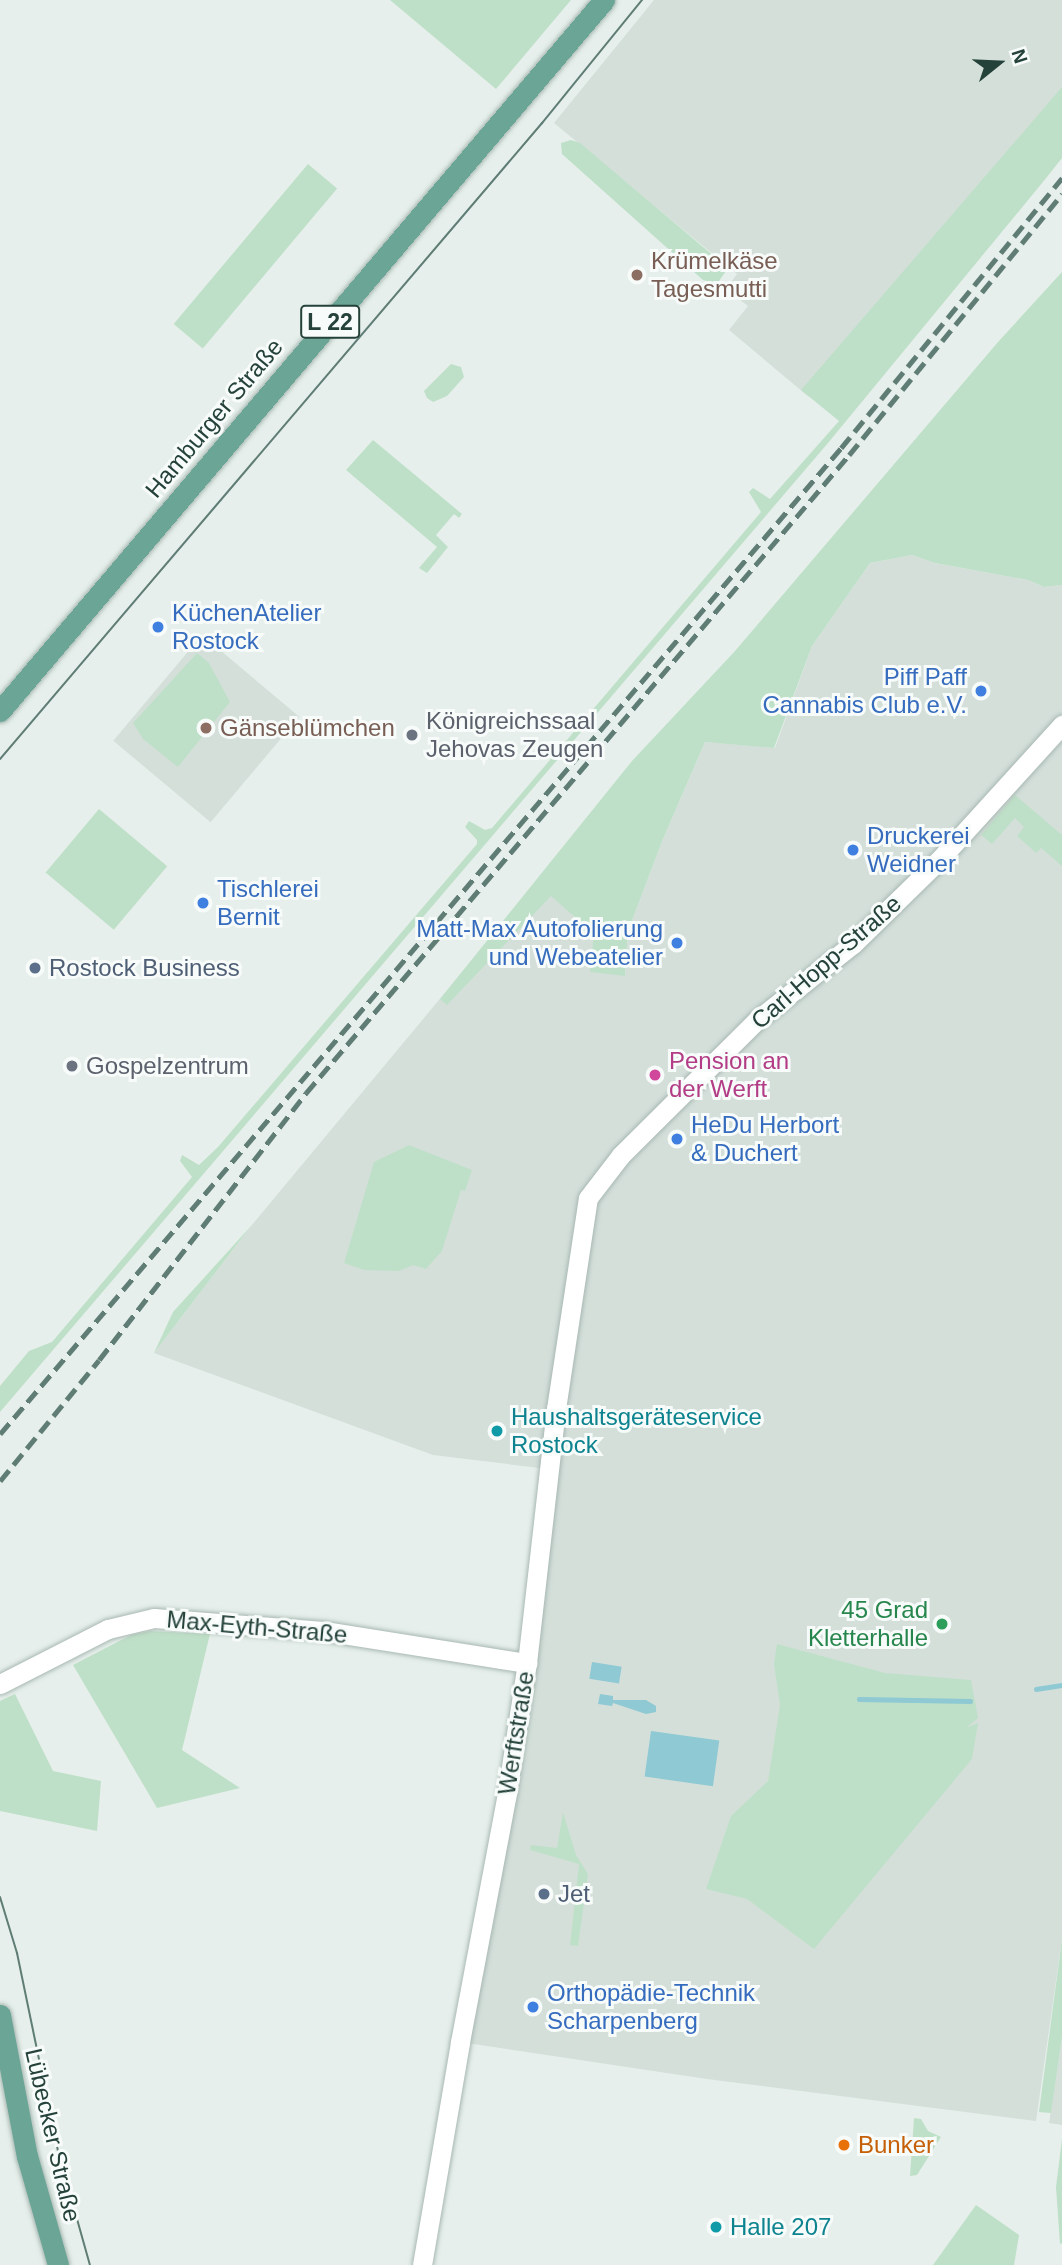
<!DOCTYPE html>
<html>
<head>
<meta charset="utf-8">
<style>
	body { margin:0 }
	#map { position:relative; width:1062px; height:2265px; overflow:hidden; background:#e6efeb; font-family:Arial,sans-serif }
	div>[style] { position:absolute }
	[style*='--x'] { left:calc(var(--x)*1px); top:calc(var(--y)*1px); width:calc(var(--w)*1px); rotate:calc(var(--a)*1deg) }
	.built>* { inset:0; background:#d4dfda; transform-origin:0 0 }
	.green>* { inset:0; background:#bfe0c8; transform-origin:0 0 }
	.water>* { inset:0; background:#8ec9d4; transform-origin:0 0 }
	.stream>* { height:4.5px; margin:-2.25px; padding:0 2.25px; transform-origin:2.25px; border-radius:2.25px; background:#8ec9d4 }
	.roads { filter:drop-shadow(0 0 2px #a8b8b2) drop-shadow(0 0 2px #a8b8b2) }
	.minor>* { height:19px; margin:-9.5px; padding:0 9.5px; transform-origin:9.5px; border-radius:9.5px; background:#fff }
	.major>* { height:21px; margin:-10.5px; padding:0 10.5px; transform-origin:10.5px; border-radius:10.5px; background:#6aa596 }
	.tram>* { height:2px; margin:-1px; padding:0 1px; transform-origin:1px; border-radius:1px; background:#5f7d75 }
	.rail>* { height:4.5px; margin-top:-2.25px; transform-origin:0; background:repeating-linear-gradient(90deg,#5f7d75 0 14px,transparent 0 21px) }
	.dots>* { width:19px; height:19px; translate:-50% -50%; box-sizing:border-box; border:4px solid #f7fbf9; border-radius:50% }
	span { translate:-50% -50%; white-space:nowrap; text-align:center; line-height:1.15; -webkit-text-stroke:6px #f7fbf9; paint-order:stroke }
	.shield-label span { padding:2px 5px; background:#f7fbf9; border:2px solid; border-radius:5px; -webkit-text-stroke-width:0 }
	.shield-label { font-size:23px; color:#24423a; font-weight:700 }
	.education-label { font-size:24px; color:#785e54 }
	.left { translate:0 -50%; text-align:left }
	.street-label { font-size:24px; color:#24423a }
	.shop-label { font-size:24px; color:#366cbe }
	.right { translate:-100% -50%; text-align:right }
	.worship-label { font-size:24px; color:#5b616d }
	.service-label { font-size:24px; color:#4e5e75 }
	.hotel-label { font-size:24px; color:#b23c85 }
	.culture-label { font-size:24px; color:#0d838f }
	.leisure-label { font-size:24px; color:#27864d }
	.food-label { font-size:24px; color:#c56008 }
	.north { position:absolute; left:964px; top:28px; width:70px; height:70px; -webkit-text-stroke:5px #f7fbf9; paint-order:stroke; rotate:72deg; font-size:19px; font-weight:700; line-height:28px; text-align:center; color:#24423a }
	.north::after { content:''; display:block; margin:auto; width:24px; height:32px; background:#24423a; clip-path:polygon(50% 0,100% 100%,50% 72%,0 100%) }
</style>
</head>
<body>
<div id="map">
	<div class="built">
		<div style="clip-path:polygon(654px 0,1062px 0,1062px 99px,809px 397px,729px 330px,748px 306px,726px 289px,737px 274px,554px 123px)"></div>
		<div style="clip-path:polygon(912px 555px,935px 563px,1028px 580px,1044px 587px,1062px 585px,1062px 1939px,1036px 2121px,707px 2079px,460px 2042px,548px 1469px,433px 1455px,154px 1353px,251px 1226px,537px 882px,594px 934px,625px 976px,628px 931px,663px 839px,705px 742px,775px 748px,812px 646px,870px 563px)"></div>
		<div style="left:202px;top:635px;width:127px;height:138px;rotate:40deg"></div>
		<div style="clip-path:polygon(1062px 2037px,1062px 2125px,1049px 2123px)"></div>
	</div>
	<div class="green">
		<div style="clip-path:polygon(390px 0,571px 0,496px 89px)"></div>
		<div style="clip-path:polygon(1062px 87px,1062px 158px,1047px 177px,828px 443px,0 1412px,0 1386px,29px 1351px,52px 1342px,192px 1177px,180px 1161px,182px 1155px,199px 1165px,218px 1147px,477px 844px,477px 840px,465px 827px,469px 821px,485px 830px,492px 828px,761px 512px,749px 492px,753px 488px,770px 499px,839px 421px,801px 390px)"></div>
		<div style="clip-path:polygon(571px 140px,580px 143px,728px 268px,717px 284px,703px 280px,562px 154px,561px 143px)"></div>
		<div style="left:308px;top:164px;width:38px;height:209px;rotate:40deg"></div>
		<div style="clip-path:polygon(1062px 272px,1062px 585px,1044px 587px,1028px 580px,935px 563px,912px 555px,870px 563px,812px 646px,774px 748px,705px 742px,663px 839px,628px 931px,625px 976px,590px 972px,594px 934px,551px 896px,447px 1005px,440px 999px,632px 761px,735px 651px,998px 342px)"></div>
		<div style="clip-path:polygon(451px 364px,461px 367px,464px 377px,447px 396px,433px 402px,427px 398px,424px 391px)"></div>
		<div style="clip-path:polygon(373px 440px,462px 514px,459px 518px,454px 514px,436px 535px,448px 547px,427px 573px,419px 568px,437px 547px,346px 470px)"></div>
		<div style="clip-path:polygon(197px 653px,209px 663px,230px 702px,178px 767px,143px 739px,133px 723px)"></div>
		<div style="clip-path:polygon(1015px 795px,1062px 835px,1062px 866px,1041px 848px,1036px 853px,1017px 836px,1024px 827px,1015px 818px,992px 844px,981px 835px)"></div>
		<div style="left:99px;top:809px;width:89px;height:83px;rotate:40deg"></div>
		<div style="clip-path:polygon(409px 1145px,472px 1170px,465px 1191px,461px 1190px,442px 1251px,426px 1269px,413px 1265px,399px 1271px,364px 1270px,344px 1263px,374px 1162px)"></div>
		<div style="clip-path:polygon(251px 1226px,154px 1353px,173px 1312px)"></div>
		<div style="clip-path:polygon(150px 1631px,210px 1634px,182px 1750px,240px 1788px,157px 1808px,73px 1665px,131px 1635px)"></div>
		<div style="clip-path:polygon(777px 1644px,885px 1673px,971px 1680px,978px 1718px,966px 1728px,978px 1723px,972px 1759px,814px 1949px,747px 1899px,706px 1889px,731px 1816px,768px 1781px,780px 1705px,774px 1664px)"></div>
		<div style="clip-path:polygon(15px 1694px,53px 1771px,101px 1781px,97px 1831px,0 1811px,0 1701px)"></div>
		<div style="clip-path:polygon(563px 1812px,576px 1855px,588px 1874px,578px 1946px,570px 1945px,579px 1864px,530px 1850px,531px 1845px,557px 1848px)"></div>
		<div style="clip-path:polygon(1062px 1939px,1062px 2037px,1051px 2113px,1039px 2112px)"></div>
		<div style="clip-path:polygon(914px 2118px,921px 2119px,928px 2131px,941px 2137px,917px 2175px,910px 2176px)"></div>
		<div style="clip-path:polygon(1062px 2139px,1062px 2243px,1060px 2244px,1056px 2187px)"></div>
		<div style="clip-path:polygon(976px 2205px,1019px 2235px,1014px 2265px,933px 2265px)"></div>
	</div>
	<div class="water">
		<div style="left:592px;top:1662px;width:30px;height:17px;rotate:9deg"></div>
		<div style="clip-path:polygon(600px 1694px,613px 1696px,613px 1700px,646px 1700px,656px 1706px,656px 1712px,646px 1714px,613px 1703px,612px 1706px,598px 1704px)"></div>
		<div style="left:651px;top:1731px;width:69px;height:46px;rotate:8deg"></div>
	</div>
	<div class="stream">
		<div style="--x:1036;--y:1689;--w:26;--a:-9"></div>
		<div style="--x:859;--y:1699;--w:111;--a:1"></div>
	</div>
	<div class="roads">
		<div class="minor">
			<div style="--x:0;--y:1684;--w:121;--a:-27"></div>
			<div style="--x:108;--y:1629;--w:47;--a:-13.4"></div>
			<div style="--x:154;--y:1618;--w:170;--a:4.4"></div>
			<div style="--x:324;--y:1631;--w:206;--a:9"></div>
			<div style="--x:422;--y:2265;--w:226;--a:-80.3"></div>
			<div style="--x:460;--y:2042;--w:253;--a:-79.3"></div>
			<div style="--x:507;--y:1793;--w:132;--a:-81.3"></div>
			<div style="--x:527;--y:1663;--w:256;--a:-83.5"></div>
			<div style="--x:556;--y:1409;--w:213;--a:-81.4"></div>
			<div style="--x:588;--y:1198;--w:54;--a:-52.5"></div>
			<div style="--x:621;--y:1155;--w:192;--a:-44.8"></div>
			<div style="--x:757;--y:1020;--w:122;--a:-38.4"></div>
			<div style="--x:853;--y:944;--w:120;--a:-44.3"></div>
			<div style="--x:939;--y:860;--w:183;--a:-47.7"></div>
		</div>
		<div class="major">
			<div style="--x:0;--y:711;--w:933;--a:-49.65"></div>
			<div style="--x:0;--y:2015;--w:144;--a:79.2"></div>
			<div style="--x:27;--y:2156;--w:113;--a:74.1"></div>
		</div>
	</div>
	<div class="tram">
		<div style="--x:0;--y:759;--w:836;--a:-49.56"></div>
		<div style="--x:542;--y:123;--w:159;--a:-50.9"></div>
		<div style="--x:0;--y:1897;--w:59;--a:73.1"></div>
		<div style="--x:17;--y:1953;--w:206;--a:78.3"></div>
		<div style="--x:59;--y:2155;--w:114;--a:74.3"></div>
	</div>
	<div class="rail">
		<div style="--x:0;--y:1434;--w:1296;--a:-49.54"></div>
		<div style="--x:841;--y:448;--w:349;--a:-50.7"></div>
		<div style="--x:0;--y:1481;--w:156;--a:-50.7"></div>
		<div style="--x:99;--y:1360;--w:338;--a:-52.2"></div>
		<div style="--x:306;--y:1093;--w:838;--a:-49.6"></div>
		<div style="--x:849;--y:455;--w:337;--a:-50.8"></div>
	</div>
	<div class="dots">
		<div style="left:637px;top:275px;background:#8d6e63"></div>
		<div style="left:158px;top:627px;background:#3f7fe0"></div>
		<div style="left:981px;top:691px;background:#3f7fe0"></div>
		<div style="left:206px;top:728px;background:#8d6e63"></div>
		<div style="left:412px;top:735px;background:#6b7280"></div>
		<div style="left:853px;top:850px;background:#3f7fe0"></div>
		<div style="left:203px;top:903px;background:#3f7fe0"></div>
		<div style="left:677px;top:943px;background:#3f7fe0"></div>
		<div style="left:35px;top:968px;background:#5c6f8a"></div>
		<div style="left:72px;top:1066px;background:#6b7280"></div>
		<div style="left:655px;top:1075px;background:#d1479c"></div>
		<div style="left:677px;top:1139px;background:#3f7fe0"></div>
		<div style="left:497px;top:1431px;background:#0f9aa8"></div>
		<div style="left:942px;top:1624px;background:#2e9e5b"></div>
		<div style="left:544px;top:1894px;background:#5c6f8a"></div>
		<div style="left:533px;top:2007px;background:#3f7fe0"></div>
		<div style="left:844px;top:2145px;background:#e8710a"></div>
		<div style="left:716px;top:2227px;background:#0f9aa8"></div>
	</div>
	<div class="shield-label">
		<span style="left:330px;top:322px">L 22</span>
	</div>
	<div class="education-label">
		<span class="left" style="left:651px;top:275px">Krümelkäse<br>Tagesmutti</span>
		<span class="left" style="left:220px;top:728px">Gänseblümchen</span>
	</div>
	<div class="street-label">
		<span style="left:214px;top:418px;rotate:-50deg">Hamburger Straße</span>
		<span style="left:826px;top:962px;rotate:-41deg">Carl-Hopp-Straße</span>
		<span style="left:257px;top:1627px;rotate:5deg">Max-Eyth-Straße</span>
		<span style="left:516px;top:1733px;rotate:-81deg">Werftstraße</span>
		<span style="left:53px;top:2135px;rotate:77deg">Lübecker Straße</span>
	</div>
	<div class="shop-label">
		<span class="left" style="left:172px;top:627px">KüchenAtelier<br>Rostock</span>
		<span class="right" style="left:967px;top:691px">Piff Paff<br>Cannabis Club e.V.</span>
		<span class="left" style="left:867px;top:850px">Druckerei<br>Weidner</span>
		<span class="left" style="left:217px;top:903px">Tischlerei<br>Bernit</span>
		<span class="right" style="left:663px;top:943px">Matt-Max Autofolierung<br>und Webeatelier</span>
		<span class="left" style="left:691px;top:1139px">HeDu Herbort<br>&amp; Duchert</span>
		<span class="left" style="left:547px;top:2007px">Orthopädie-Technik<br>Scharpenberg</span>
	</div>
	<div class="worship-label">
		<span class="left" style="left:426px;top:735px">Königreichssaal<br>Jehovas Zeugen</span>
		<span class="left" style="left:86px;top:1066px">Gospelzentrum</span>
	</div>
	<div class="service-label">
		<span class="left" style="left:49px;top:968px">Rostock Business</span>
		<span class="left" style="left:558px;top:1894px">Jet</span>
	</div>
	<div class="hotel-label">
		<span class="left" style="left:669px;top:1075px">Pension an<br>der Werft</span>
	</div>
	<div class="culture-label">
		<span class="left" style="left:511px;top:1431px">Haushaltsgeräteservice<br>Rostock</span>
		<span class="left" style="left:730px;top:2227px">Halle 207</span>
	</div>
	<div class="leisure-label">
		<span class="right" style="left:928px;top:1624px">45 Grad<br>Kletterhalle</span>
	</div>
	<div class="food-label">
		<span class="left" style="left:858px;top:2145px">Bunker</span>
	</div>
	<div class="north">N</div>
</div>
</body>
</html>
